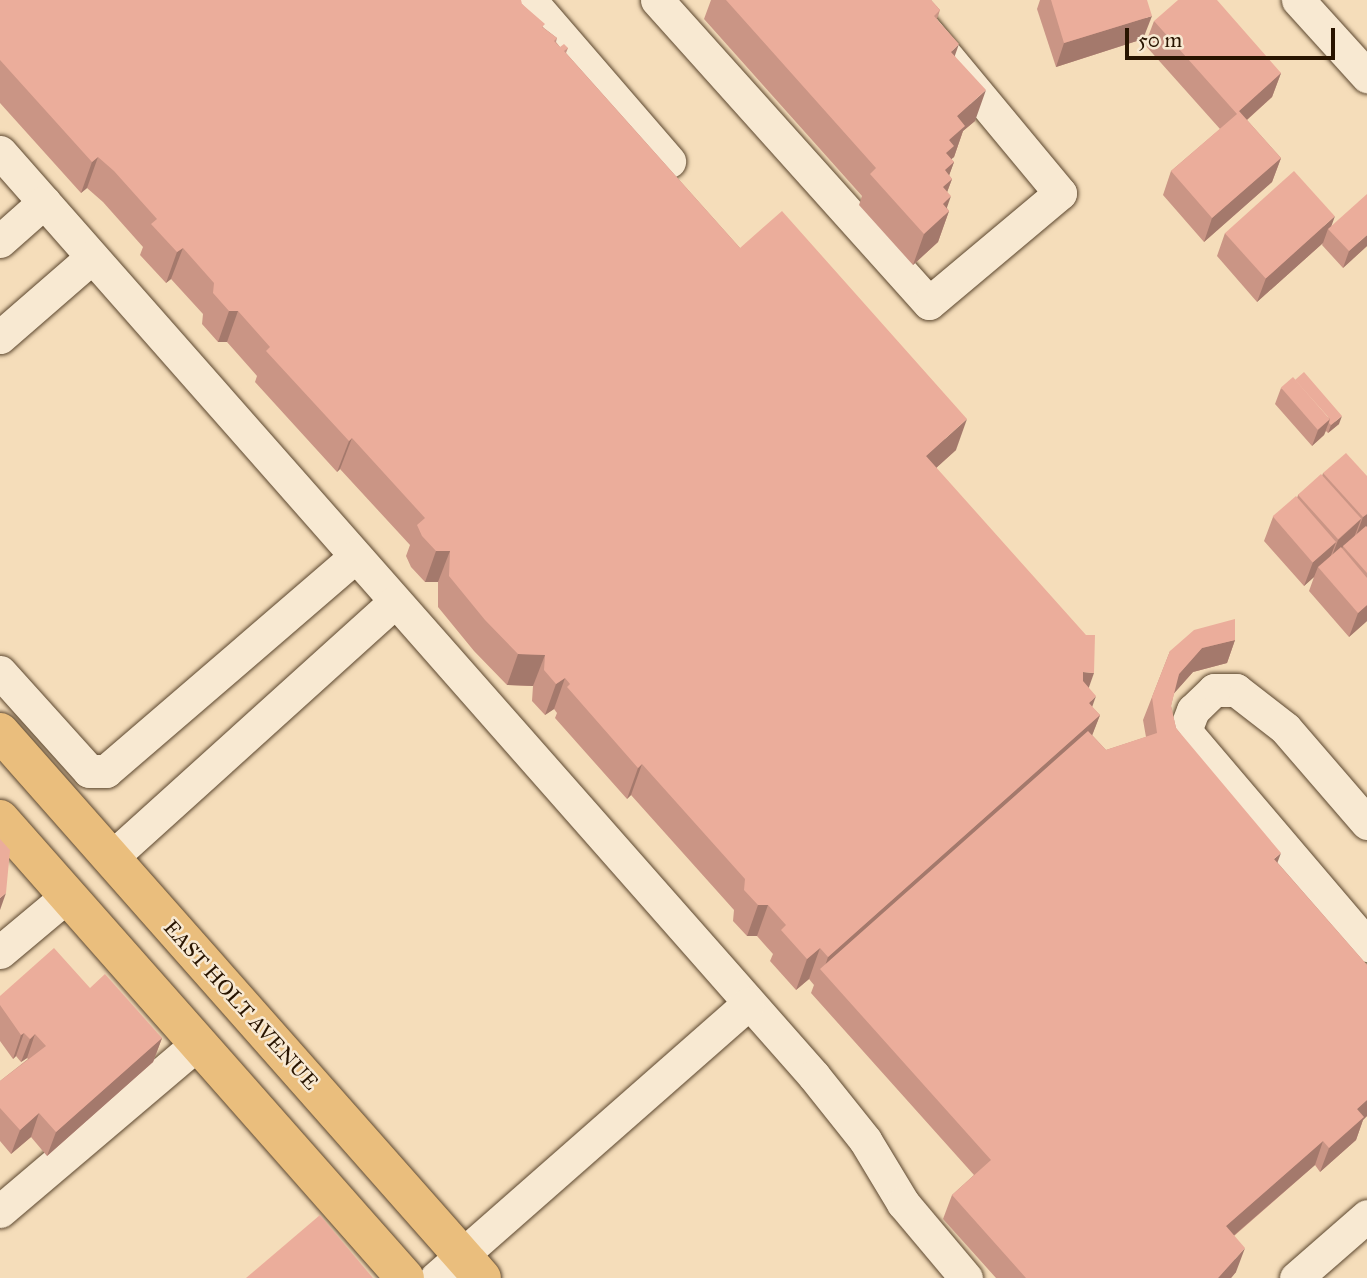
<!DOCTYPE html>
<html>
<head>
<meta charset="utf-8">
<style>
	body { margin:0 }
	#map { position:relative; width:1367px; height:1278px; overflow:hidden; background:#f5ddba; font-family:"IM FELL Great Primer",serif }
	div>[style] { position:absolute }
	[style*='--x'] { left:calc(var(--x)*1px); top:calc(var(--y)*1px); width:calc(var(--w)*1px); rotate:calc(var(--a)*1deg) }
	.roads { filter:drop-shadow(0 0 2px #5b462e) drop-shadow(0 0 2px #5b462e) }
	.minor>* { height:33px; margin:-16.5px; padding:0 16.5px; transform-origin:16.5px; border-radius:16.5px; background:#f8e9d2 }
	.major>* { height:38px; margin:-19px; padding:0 19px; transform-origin:19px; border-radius:19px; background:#eabe7d }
	.wall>* { inset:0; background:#ca9585 }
	.shaded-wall>* { inset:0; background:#a4796c }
	.building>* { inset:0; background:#ebad9b; transform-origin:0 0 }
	span { translate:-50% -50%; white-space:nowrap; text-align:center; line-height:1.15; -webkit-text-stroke:5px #f8e9d2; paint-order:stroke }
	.street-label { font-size:21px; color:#281400 }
	.scale { position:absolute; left:1125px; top:28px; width:210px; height:32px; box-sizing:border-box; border:4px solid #281400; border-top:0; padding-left:9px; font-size:21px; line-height:24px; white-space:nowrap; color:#281400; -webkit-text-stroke:5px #f8e9d2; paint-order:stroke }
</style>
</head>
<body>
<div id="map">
	<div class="roads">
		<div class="minor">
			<div style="--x:530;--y:0;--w:213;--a:49.2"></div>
			<div style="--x:657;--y:0;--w:407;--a:48.1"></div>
			<div style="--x:929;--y:303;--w:171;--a:-40"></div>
			<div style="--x:1060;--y:193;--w:251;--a:-129.7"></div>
			<div style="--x:1298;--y:0;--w:103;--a:47.8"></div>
			<div style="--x:0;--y:152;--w:1231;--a:48.62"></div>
			<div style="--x:814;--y:1076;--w:82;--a:51.4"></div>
			<div style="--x:865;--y:1140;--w:74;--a:58.9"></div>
			<div style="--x:903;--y:1203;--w:98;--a:50"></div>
			<div style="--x:0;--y:241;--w:59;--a:-41.6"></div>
			<div style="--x:0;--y:337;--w:122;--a:-41"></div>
			<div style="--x:0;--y:672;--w:133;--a:48"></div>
			<div style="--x:89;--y:771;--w:17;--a:0"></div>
			<div style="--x:106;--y:771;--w:328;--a:-40.7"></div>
			<div style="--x:1367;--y:823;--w:125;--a:-130.8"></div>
			<div style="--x:1285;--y:728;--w:62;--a:-142.2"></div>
			<div style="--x:1236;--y:690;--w:22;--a:180"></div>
			<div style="--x:1214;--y:690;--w:29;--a:136"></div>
			<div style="--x:1193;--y:710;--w:22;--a:111"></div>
			<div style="--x:1185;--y:731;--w:281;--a:49.6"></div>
			<div style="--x:111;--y:858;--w:382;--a:-42.1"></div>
			<div style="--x:0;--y:952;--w:87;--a:-39.9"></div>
			<div style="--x:0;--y:1211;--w:260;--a:-40.3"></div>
			<div style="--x:436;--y:1278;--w:415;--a:-41.3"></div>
			<div style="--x:1296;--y:1278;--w:94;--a:-41.1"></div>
		</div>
		<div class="major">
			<div style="--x:0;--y:732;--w:728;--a:48.56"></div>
			<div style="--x:0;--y:819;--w:612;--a:48.58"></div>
		</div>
	</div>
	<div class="wall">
		<div style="clip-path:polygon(0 0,522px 4px,544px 28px,557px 38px,556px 42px,560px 47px,568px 48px,566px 53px,740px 248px,956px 450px,936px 468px,1089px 688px,1092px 707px,1100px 715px,1092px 735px,1106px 750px,1146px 737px,1143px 720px,1170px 651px,1235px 640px,1227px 663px,1193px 672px,1174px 693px,1171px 706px,1176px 728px,1277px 862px,1367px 965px,1367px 1116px,1363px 1120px,1356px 1140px,1320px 1172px,1315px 1165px,1234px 1236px,1236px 1272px,1231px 1278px,996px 1278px,943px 1219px,952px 1195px,974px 1175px,811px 993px,814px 985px,809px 979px,796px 990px,770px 961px,773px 954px,757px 936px,747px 936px,733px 921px,734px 910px,631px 795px,627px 799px,555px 718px,557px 713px,554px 709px,545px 715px,532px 701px,533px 686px,507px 685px,474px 651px,438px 607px,438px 582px,425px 582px,411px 567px,406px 556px,410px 545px,340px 469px,337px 472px,255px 382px,257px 376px,227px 342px,218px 342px,202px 324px,203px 314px,171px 279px,166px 283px,140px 255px,143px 247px,103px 202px,87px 188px,81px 193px,0 103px)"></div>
		<div style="clip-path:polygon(711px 0,931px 0,940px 10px,937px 19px,955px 56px,975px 121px,963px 131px,954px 157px,951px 159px,954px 162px,949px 175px,952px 179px,947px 192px,947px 208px,949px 211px,938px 242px,913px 265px,859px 205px,862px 196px,704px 19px)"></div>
		<div style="clip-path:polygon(1040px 0,1147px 0,1143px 39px,1056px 67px,1037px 9px)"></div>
		<div style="clip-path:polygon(1154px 21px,1281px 73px,1272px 97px,1247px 120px,1281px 158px,1272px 182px,1204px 242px,1163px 195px,1171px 171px,1220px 129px,1145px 45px)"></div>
		<div style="clip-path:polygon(1331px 226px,1367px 246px,1343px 268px,1322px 245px,1323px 243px,1257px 302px,1217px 256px,1225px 233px)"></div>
		<div style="clip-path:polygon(1281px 388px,1339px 424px,1328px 433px,1326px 431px,1324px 435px,1312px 446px,1275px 404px)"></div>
		<div style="clip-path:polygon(1323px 473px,1367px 476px,1367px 621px,1349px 637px,1309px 591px,1314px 577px,1304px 586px,1264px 541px,1273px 517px,1297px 498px,1298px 495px,1322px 476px)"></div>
		<div style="clip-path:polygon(90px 988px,162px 1038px,153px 1062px,47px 1156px,31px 1137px,11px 1154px,0 1141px,0 1081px,28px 1059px,27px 1058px,21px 1062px,16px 1056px,13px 1059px,0 1041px,0 996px)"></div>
	</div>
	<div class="shaded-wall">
		<div style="clip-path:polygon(1152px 16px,1143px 39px,1056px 67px,1064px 43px)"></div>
		<div style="clip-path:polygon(959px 44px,948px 75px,951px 52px)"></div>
		<div style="clip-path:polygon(1281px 73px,1272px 97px,1230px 135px,1239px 111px)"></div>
		<div style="clip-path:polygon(986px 90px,975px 121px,963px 131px,954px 157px,948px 162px,954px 162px,946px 184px,952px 179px,943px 203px,951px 196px,944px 216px,949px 211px,938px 242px,913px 265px,924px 234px,935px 184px,957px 116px)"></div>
		<div style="clip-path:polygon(98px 157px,87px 188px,81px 193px,92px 162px)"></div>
		<div style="clip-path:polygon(1281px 158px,1272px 182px,1204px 242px,1212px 218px)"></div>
		<div style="clip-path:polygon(1335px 216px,1330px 230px,1328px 229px,1323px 243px,1257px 302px,1266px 278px)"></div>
		<div style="clip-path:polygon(1367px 235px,1367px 246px,1343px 268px,1349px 251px)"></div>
		<div style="clip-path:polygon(183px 248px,171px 279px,166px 283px,177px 252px)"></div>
		<div style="clip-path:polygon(229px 311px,238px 311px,227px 342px,218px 342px)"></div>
		<div style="clip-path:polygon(1342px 416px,1339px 424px,1328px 433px,1331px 425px)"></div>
		<div style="clip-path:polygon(967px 419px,956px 450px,915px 487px,926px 456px)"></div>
		<div style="clip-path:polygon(1330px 419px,1324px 435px,1312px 446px,1318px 430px)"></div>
		<div style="clip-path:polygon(352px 438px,340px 469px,337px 472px,349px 441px)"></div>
		<div style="clip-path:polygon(1367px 514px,1367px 527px,1354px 541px,1363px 517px)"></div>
		<div style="clip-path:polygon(1361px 519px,1352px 543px,1343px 546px,1340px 554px,1329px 564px,1338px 540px)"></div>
		<div style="clip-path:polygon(1336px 542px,1327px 566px,1318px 567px,1314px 577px,1304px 586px,1313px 562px)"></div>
		<div style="clip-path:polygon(436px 551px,450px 551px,438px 582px,425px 582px)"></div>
		<div style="clip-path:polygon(1367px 605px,1367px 621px,1349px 637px,1358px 613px)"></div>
		<div style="clip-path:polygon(1235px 640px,1227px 663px,1193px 672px,1170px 698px,1179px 674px,1202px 648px)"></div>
		<div style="clip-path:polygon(518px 654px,545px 655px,533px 686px,507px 685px)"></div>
		<div style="clip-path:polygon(1083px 672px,1094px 673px,1083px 704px)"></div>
		<div style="clip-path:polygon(565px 678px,554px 709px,545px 715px,556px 684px)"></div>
		<div style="clip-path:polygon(1096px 696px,1085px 727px,1089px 703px)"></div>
		<div style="clip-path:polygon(1100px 715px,1088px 746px,823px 972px,828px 957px)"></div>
		<div style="clip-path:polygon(642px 764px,631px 795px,627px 799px,638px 768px)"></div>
		<div style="clip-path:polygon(1281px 853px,1272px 877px,1274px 859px)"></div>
		<div style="clip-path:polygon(6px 893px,0 910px,0 898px)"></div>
		<div style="clip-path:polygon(758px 905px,768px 905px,757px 936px,747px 936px)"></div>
		<div style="clip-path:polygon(820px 948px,809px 979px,796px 990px,807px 959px)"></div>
		<div style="clip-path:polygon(24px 1033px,16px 1056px,13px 1059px,21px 1035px)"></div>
		<div style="clip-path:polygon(35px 1034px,27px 1058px,21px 1062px,30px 1039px)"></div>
		<div style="clip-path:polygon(162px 1038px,153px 1062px,47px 1156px,56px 1132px)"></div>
		<div style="clip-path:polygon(1367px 1100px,1367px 1116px,1363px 1120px,1356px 1140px,1320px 1172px,1329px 1148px,1357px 1109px)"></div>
		<div style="clip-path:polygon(39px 1113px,31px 1137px,11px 1154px,20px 1130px)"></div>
		<div style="clip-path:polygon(1323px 1141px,1315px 1165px,1217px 1250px,1226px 1226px)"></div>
		<div style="clip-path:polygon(1245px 1248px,1236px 1272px,1231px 1278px,1218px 1278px)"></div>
	</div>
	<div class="building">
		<div style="clip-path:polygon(0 0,521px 0,522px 4px,545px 24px,542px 27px,557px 38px,554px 41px,560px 47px,564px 44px,568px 48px,564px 51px,740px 248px,782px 211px,967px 419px,926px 456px,1086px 635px,1095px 635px,1094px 673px,1083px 672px,1083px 681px,1096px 696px,1089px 703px,1100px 715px,828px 957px,820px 948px,807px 959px,781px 930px,786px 925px,768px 905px,758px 905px,744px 890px,745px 879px,642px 764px,638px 768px,567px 687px,570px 684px,565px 678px,556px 684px,544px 670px,545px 655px,518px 654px,485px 620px,449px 576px,450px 551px,436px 551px,422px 536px,417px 525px,425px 518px,352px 438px,349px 441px,266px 351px,270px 347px,238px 311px,229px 311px,213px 293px,214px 283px,183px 248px,177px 252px,151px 224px,157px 219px,114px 171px,98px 157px,92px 162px,0 60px)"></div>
		<div style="clip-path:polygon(726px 0,931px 0,940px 10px,934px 16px,959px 44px,951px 52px,986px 90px,957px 116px,965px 126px,949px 140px,954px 146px,946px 153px,954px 162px,945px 170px,952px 179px,943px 187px,951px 196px,943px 204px,949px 211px,924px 234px,870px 174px,876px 168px)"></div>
		<div style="clip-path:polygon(1051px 0,1147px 0,1152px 16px,1064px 43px)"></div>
		<div style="clip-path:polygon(1178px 0,1217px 0,1281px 73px,1239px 111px,1281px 158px,1212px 218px,1171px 171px,1237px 114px,1154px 21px)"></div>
		<div style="left:1294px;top:171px;width:61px;height:93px;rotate:48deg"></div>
		<div style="clip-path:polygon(1367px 194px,1367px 235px,1349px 251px,1328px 229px)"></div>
		<div style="clip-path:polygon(1304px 372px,1342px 416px,1331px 425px,1329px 423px,1330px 419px,1295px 380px)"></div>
		<div style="left:1293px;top:377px;width:56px;height:16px;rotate:49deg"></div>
		<div style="clip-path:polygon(1346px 453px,1367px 476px,1367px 514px,1363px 517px,1323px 473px)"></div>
		<div style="left:1321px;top:474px;width:60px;height:31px;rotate:48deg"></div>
		<div style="left:1296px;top:496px;width:61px;height:31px;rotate:49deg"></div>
		<div style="clip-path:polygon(1366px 526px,1367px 527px,1367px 573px,1343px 546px)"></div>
		<div style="clip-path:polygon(1341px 547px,1367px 578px,1367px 605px,1358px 613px,1318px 567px)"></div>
		<div style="clip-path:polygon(1235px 619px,1235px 640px,1202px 648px,1179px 674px,1171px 706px,1176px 728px,1281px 853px,1274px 859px,1367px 965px,1367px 1100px,1357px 1109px,1364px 1117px,1329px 1148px,1323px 1141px,1226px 1226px,1245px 1248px,1218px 1278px,1026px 1278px,952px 1195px,991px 1160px,820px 969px,1088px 731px,1106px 750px,1157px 733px,1152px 697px,1170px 651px,1194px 630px)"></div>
		<div style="clip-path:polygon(0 839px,10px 850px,6px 893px,0 898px)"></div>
		<div style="clip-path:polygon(54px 948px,90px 988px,105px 974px,162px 1038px,56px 1132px,39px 1113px,20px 1130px,0 1108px,0 1081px,46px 1046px,35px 1034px,30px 1039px,24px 1033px,21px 1035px,0 1005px,0 996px)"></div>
		<div style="clip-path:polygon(320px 1215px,373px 1278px,246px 1278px)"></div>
	</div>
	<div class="street-label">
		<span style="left:241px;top:1005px;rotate:48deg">EAST HOLT AVENUE</span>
	</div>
	<div class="scale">50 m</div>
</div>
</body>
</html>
